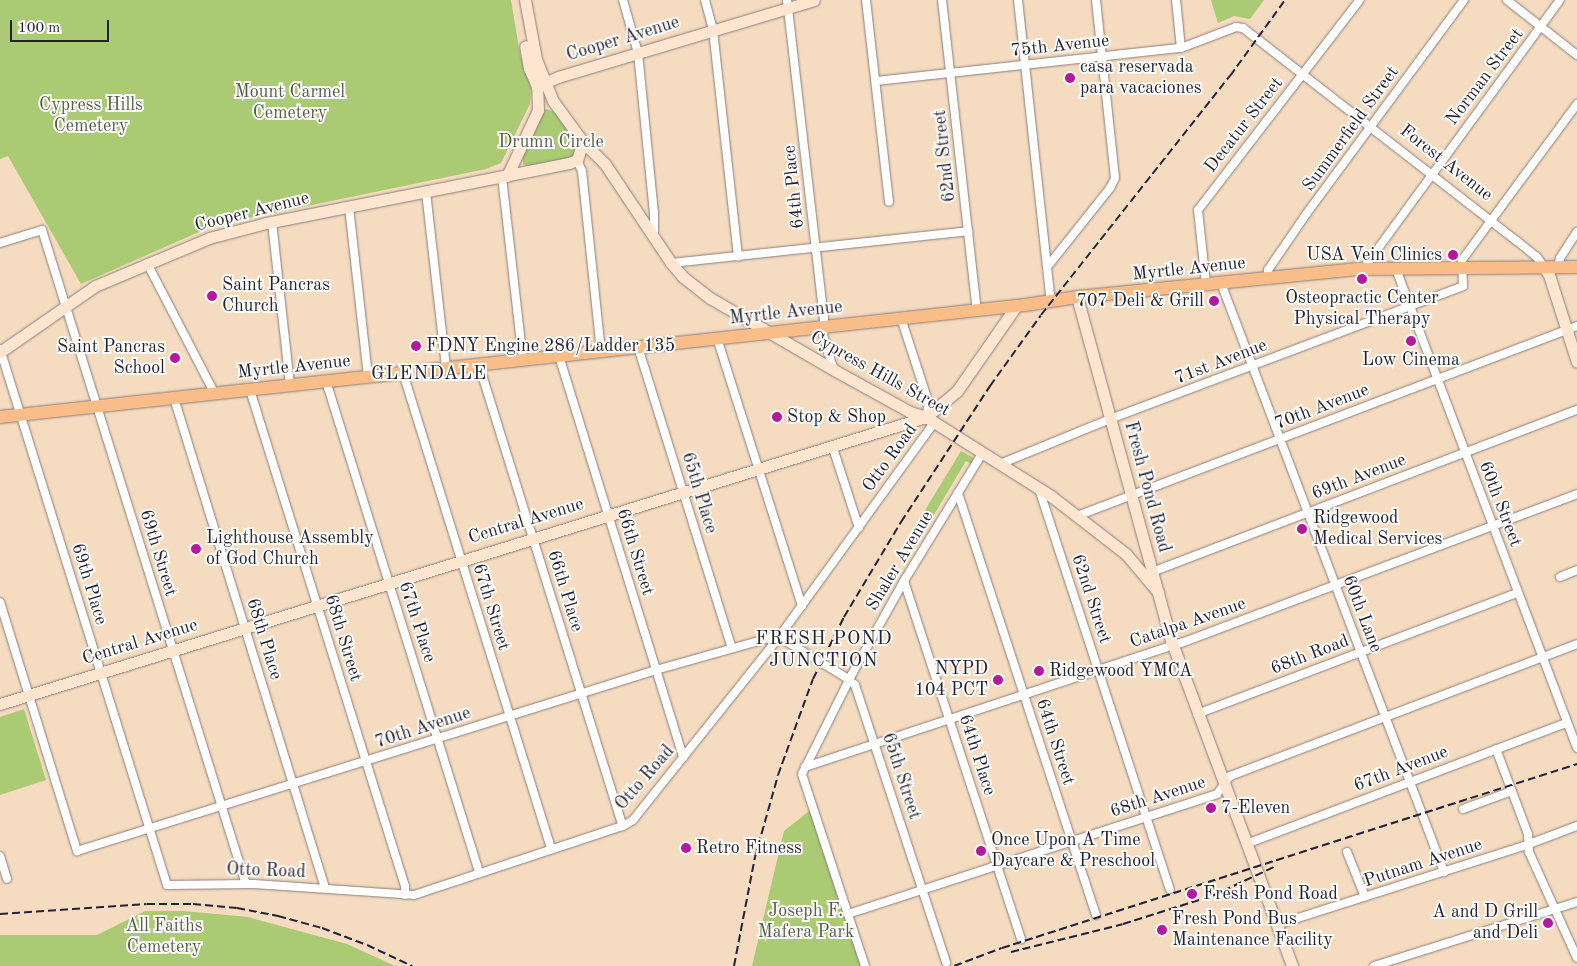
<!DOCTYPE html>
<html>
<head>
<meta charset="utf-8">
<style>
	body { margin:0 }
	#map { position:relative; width:1577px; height:966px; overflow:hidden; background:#f5dbbf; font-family:"Old Standard TT",serif }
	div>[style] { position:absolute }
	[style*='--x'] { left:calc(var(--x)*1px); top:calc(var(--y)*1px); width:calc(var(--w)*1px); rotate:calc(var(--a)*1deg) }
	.green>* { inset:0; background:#aaca73 }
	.roads { filter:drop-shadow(0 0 1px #8c7e7d) drop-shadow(0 0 1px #8c7e7d) }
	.street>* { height:8px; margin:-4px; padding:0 4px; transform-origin:4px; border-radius:4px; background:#fff }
	.secondary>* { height:11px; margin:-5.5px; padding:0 5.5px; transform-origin:5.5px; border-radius:5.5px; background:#fde5d0 }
	.primary>* { height:12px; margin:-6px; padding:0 6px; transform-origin:6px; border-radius:6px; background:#f9bd89 }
	.rail>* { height:2px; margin-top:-1px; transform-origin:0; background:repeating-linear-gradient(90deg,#22223b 0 8px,transparent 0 12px) }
	.dots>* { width:14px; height:14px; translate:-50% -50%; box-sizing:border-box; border:2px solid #fdfcf7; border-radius:50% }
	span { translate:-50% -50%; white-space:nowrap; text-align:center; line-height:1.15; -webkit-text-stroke:4px #fdfcf7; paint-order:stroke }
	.street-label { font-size:18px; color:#22223b }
	.poi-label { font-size:18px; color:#22223b }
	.left { translate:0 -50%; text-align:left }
	.right { translate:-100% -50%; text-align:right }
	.park-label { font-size:18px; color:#525d4f }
	.neighbourhood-label { font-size:19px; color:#22223b; letter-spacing:1px }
	.scale { position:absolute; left:10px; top:20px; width:99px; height:22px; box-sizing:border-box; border:2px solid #22223b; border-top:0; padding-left:6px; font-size:15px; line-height:18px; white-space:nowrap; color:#22223b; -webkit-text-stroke:4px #fdfcf7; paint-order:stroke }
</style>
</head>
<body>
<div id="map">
	<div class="green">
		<div style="clip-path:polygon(0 0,511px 0,520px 54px,531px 88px,530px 104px,501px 163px,486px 169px,215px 225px,81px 284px,8px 156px,0 159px)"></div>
		<div style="clip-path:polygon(1211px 0,1264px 0,1250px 19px,1234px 16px,1218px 23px)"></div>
		<div style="clip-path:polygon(546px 109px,556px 112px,579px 145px,575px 157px,532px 168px,523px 164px,522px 155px,543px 111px)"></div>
		<div style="clip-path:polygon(961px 451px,974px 458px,971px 464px,966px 461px,922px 535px,913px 530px)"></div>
		<div style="clip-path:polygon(24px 709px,46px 780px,0 795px,0 717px)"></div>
		<div style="clip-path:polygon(813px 808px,865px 966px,752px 966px,784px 831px)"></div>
		<div style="clip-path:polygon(145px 911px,184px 911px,248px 917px,347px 944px,395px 966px,0 966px,0 935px,97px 935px)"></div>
	</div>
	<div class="roads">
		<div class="street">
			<div style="--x:623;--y:0;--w:55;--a:74.2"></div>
			<div style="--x:638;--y:53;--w:162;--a:84.3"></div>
			<div style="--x:654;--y:214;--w:22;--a:90"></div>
			<div style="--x:705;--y:0;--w:31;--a:75"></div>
			<div style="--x:713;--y:30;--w:228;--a:83.7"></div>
			<div style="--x:787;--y:0;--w:320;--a:83.4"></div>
			<div style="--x:824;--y:318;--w:17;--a:93"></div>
			<div style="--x:823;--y:335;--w:37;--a:73"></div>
			<div style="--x:866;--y:0;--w:203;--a:83.5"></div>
			<div style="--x:942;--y:0;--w:312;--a:83.6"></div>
			<div style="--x:1018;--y:0;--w:304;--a:83.8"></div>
			<div style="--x:1176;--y:0;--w:48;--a:84.1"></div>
			<div style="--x:1507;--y:0;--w:89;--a:38.2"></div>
			<div style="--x:876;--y:81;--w:307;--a:-6.2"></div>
			<div style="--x:1181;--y:48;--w:59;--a:-20.9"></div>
			<div style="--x:1236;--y:27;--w:7;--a:8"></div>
			<div style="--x:1243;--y:28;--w:347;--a:37.9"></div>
			<div style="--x:1517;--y:241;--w:26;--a:39"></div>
			<div style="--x:1537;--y:257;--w:12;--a:55"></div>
			<div style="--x:577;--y:160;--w:12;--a:66"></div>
			<div style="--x:582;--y:171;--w:181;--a:84"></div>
			<div style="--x:502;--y:177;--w:184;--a:83.5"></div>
			<div style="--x:426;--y:192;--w:177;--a:83.5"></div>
			<div style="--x:349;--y:207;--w:171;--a:83.6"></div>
			<div style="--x:272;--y:222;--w:164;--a:83.7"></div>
			<div style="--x:0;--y:243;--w:44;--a:-17.2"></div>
			<div style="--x:42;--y:230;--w:685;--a:72.68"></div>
			<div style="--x:147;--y:263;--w:148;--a:62.6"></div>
			<div style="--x:671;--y:263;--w:299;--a:-6.1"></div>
			<div style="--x:1048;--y:266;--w:100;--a:-51.5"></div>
			<div style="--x:1110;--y:188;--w:11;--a:-63"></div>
			<div style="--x:1115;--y:178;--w:179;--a:-96.1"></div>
			<div style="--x:1558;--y:267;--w:9;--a:-77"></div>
			<div style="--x:1560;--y:258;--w:31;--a:-57"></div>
			<div style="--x:1363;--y:269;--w:333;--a:-53.8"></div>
			<div style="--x:1396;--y:269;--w:512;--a:69.3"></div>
			<div style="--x:1269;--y:278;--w:8;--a:-97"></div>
			<div style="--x:1268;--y:270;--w:69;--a:-55.6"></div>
			<div style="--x:1307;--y:213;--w:265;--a:-53.6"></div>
			<div style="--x:1221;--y:283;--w:630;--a:69.26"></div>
			<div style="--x:1206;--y:284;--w:74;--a:-96.2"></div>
			<div style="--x:1198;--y:210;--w:265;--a:-52.4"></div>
			<div style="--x:901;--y:318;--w:90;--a:72"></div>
			<div style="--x:929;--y:404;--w:13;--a:103"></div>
			<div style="--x:717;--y:338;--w:281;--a:72.4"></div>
			<div style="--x:638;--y:347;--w:315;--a:72.7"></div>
			<div style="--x:0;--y:349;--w:561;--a:72.69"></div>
			<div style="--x:167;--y:885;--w:87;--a:-0.7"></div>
			<div style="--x:254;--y:884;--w:160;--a:3.9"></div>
			<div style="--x:414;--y:895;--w:220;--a:-18.3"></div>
			<div style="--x:623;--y:826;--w:12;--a:-31"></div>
			<div style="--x:633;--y:820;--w:234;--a:-51.4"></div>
			<div style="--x:779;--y:637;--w:264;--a:-54.1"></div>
			<div style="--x:559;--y:356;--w:420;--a:72.8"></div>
			<div style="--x:479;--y:365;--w:483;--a:72.7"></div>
			<div style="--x:403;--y:373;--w:498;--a:72.7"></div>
			<div style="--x:326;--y:381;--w:514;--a:72.69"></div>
			<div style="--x:250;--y:390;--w:520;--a:72.65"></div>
			<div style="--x:405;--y:886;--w:9;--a:90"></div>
			<div style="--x:174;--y:398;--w:513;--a:72.87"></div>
			<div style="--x:832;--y:445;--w:87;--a:72"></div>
			<div style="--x:1000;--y:464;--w:119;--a:-22.2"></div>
			<div style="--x:1110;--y:419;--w:377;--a:-20.6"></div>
			<div style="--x:1463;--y:286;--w:26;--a:-92"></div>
			<div style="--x:1462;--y:260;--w:194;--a:-53.6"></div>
			<div style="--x:1039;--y:489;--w:421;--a:71.9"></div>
			<div style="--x:958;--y:493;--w:444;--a:71.9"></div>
			<div style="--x:1077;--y:516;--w:535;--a:-20.81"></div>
			<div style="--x:1152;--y:572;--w:455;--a:-20.9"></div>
			<div style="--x:1560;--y:577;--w:18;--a:-22"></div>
			<div style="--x:904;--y:581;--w:377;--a:71.9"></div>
			<div style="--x:0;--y:602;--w:261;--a:72.8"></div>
			<div style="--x:77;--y:851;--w:607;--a:-17.36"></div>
			<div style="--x:656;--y:670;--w:122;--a:-15.8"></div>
			<div style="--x:773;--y:637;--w:6;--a:0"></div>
			<div style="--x:779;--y:637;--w:77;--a:31.2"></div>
			<div style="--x:845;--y:677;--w:13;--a:39"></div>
			<div style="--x:855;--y:685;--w:292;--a:71.8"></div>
			<div style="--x:1197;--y:714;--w:342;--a:-20.7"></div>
			<div style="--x:1496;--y:749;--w:91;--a:69.4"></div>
			<div style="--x:1528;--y:834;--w:18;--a:87"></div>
			<div style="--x:1529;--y:852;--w:116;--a:65.6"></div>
			<div style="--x:805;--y:767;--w:396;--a:-18.3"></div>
			<div style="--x:1181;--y:643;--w:423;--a:-20.6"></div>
			<div style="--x:1463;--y:809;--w:52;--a:-20.2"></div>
			<div style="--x:1246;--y:844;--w:343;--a:-20.7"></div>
			<div style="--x:1347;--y:852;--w:48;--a:68.2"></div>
			<div style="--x:0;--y:856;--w:24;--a:73"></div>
			<div style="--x:848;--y:914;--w:388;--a:-18"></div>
			<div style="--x:1217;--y:794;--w:22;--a:-54"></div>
			<div style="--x:1230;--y:776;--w:371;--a:-20.8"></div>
			<div style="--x:1276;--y:925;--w:260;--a:-17.7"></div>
			<div style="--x:1524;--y:846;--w:57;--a:-20.7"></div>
			<div style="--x:865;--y:966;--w:202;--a:-108.2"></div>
			<div style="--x:802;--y:774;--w:112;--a:-63.4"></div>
			<div style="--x:852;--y:674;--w:107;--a:-60.8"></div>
			<div style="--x:904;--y:581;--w:151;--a:-58.5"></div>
			<div style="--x:1374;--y:966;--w:213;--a:-17.5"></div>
		</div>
		<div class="secondary">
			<div style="--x:525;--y:0;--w:60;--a:79.4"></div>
			<div style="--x:536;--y:59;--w:45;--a:68"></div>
			<div style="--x:553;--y:101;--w:51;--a:53.8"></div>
			<div style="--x:583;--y:142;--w:31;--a:45"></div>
			<div style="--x:605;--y:164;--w:119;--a:56.3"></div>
			<div style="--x:671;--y:263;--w:18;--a:49"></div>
			<div style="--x:683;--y:277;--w:34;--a:38"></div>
			<div style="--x:710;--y:298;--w:143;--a:30.1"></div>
			<div style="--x:834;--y:370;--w:87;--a:28.9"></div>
			<div style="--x:910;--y:412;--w:17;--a:17"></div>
			<div style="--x:926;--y:417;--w:148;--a:32.3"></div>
			<div style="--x:1051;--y:496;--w:95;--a:37.7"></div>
			<div style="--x:1126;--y:554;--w:50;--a:49.9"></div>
			<div style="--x:537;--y:86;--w:23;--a:-23"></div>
			<div style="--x:558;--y:77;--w:267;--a:-16.7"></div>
			<div style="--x:507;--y:176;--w:73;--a:-64.8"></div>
			<div style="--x:538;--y:110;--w:24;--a:-92"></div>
			<div style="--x:537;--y:86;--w:20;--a:-114"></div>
			<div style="--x:529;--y:68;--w:22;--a:-100"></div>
			<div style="--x:1544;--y:267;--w:9;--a:58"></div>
			<div style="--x:1549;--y:275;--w:91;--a:72.2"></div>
			<div style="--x:1077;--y:297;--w:356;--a:74.7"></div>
			<div style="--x:1171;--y:640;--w:348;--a:69.6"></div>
			<div style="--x:0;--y:352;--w:116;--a:-34.8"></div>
			<div style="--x:95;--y:286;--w:124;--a:-22.8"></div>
			<div style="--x:209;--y:238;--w:59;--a:-14.7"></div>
			<div style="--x:266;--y:223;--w:309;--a:-11.2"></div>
			<div style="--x:569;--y:163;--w:9;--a:-21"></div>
			<div style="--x:577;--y:160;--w:19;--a:-72"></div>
			<div style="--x:0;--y:704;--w:969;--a:-17.22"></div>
			<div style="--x:926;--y:417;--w:40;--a:-40"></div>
			<div style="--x:957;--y:391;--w:103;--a:-55.2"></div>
		</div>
		<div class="primary">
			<div style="--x:0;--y:417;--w:1031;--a:-6.24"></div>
			<div style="--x:1025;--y:305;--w:53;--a:-8.7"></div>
			<div style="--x:1077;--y:297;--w:280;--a:-5.7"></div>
			<div style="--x:1356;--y:269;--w:221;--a:-0.5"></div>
		</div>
	</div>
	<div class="rail">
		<div style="--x:0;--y:914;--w:147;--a:-3.9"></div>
		<div style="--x:147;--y:904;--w:46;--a:0"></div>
		<div style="--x:193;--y:904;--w:44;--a:5.2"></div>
		<div style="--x:237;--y:908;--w:42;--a:11"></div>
		<div style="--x:278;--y:916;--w:46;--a:15.3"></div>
		<div style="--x:322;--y:928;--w:48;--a:20.7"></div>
		<div style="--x:367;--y:945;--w:50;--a:25"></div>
		<div style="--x:1011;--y:952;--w:115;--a:-14"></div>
		<div style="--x:1123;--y:924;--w:93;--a:-17.5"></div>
		<div style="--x:1212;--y:896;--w:71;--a:-25.1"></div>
		<div style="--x:734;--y:966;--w:111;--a:-79.1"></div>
		<div style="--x:755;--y:857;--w:85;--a:-74.3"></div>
		<div style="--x:778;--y:775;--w:102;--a:-70"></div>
		<div style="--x:813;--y:679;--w:69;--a:-63.4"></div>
		<div style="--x:844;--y:617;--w:111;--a:-59"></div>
		<div style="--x:901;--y:522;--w:163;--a:-56.8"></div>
		<div style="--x:990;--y:386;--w:87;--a:-54.3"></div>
		<div style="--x:1041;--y:315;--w:305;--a:-51.7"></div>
		<div style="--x:1230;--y:76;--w:94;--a:-54.1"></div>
		<div style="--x:954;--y:966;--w:51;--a:-20.6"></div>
		<div style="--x:1002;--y:948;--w:604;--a:-17.74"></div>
	</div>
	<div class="dots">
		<div style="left:1070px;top:78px;background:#b5179e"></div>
		<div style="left:1453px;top:255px;background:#b5179e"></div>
		<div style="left:1362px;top:279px;background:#b5179e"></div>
		<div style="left:212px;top:296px;background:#b5179e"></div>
		<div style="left:1214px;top:301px;background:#b5179e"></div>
		<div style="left:1411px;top:341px;background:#b5179e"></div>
		<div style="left:416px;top:346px;background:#b5179e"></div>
		<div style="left:175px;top:358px;background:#b5179e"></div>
		<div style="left:777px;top:417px;background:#b5179e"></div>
		<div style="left:1302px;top:529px;background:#b5179e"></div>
		<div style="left:196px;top:549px;background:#b5179e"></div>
		<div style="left:1039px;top:671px;background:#b5179e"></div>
		<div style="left:998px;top:680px;background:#b5179e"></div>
		<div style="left:1211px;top:808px;background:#b5179e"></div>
		<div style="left:686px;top:848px;background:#b5179e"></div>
		<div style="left:981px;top:851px;background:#b5179e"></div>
		<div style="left:1192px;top:894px;background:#b5179e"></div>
		<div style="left:1548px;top:923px;background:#b5179e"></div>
		<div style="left:1162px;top:930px;background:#b5179e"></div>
	</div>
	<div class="street-label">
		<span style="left:623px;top:39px;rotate:-17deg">Cooper Avenue</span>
		<span style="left:1060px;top:46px;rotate:-6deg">75th Avenue</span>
		<span style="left:1485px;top:77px;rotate:-53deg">Norman Street</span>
		<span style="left:1244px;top:125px;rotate:-52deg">Decatur Street</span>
		<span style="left:1351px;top:129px;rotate:-54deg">Summerfield Street</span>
		<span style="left:945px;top:156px;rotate:-96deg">62nd Street</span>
		<span style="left:1446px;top:163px;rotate:38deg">Forest Avenue</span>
		<span style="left:794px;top:187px;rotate:-96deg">64th Place</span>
		<span style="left:252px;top:212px;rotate:-14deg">Cooper Avenue</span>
		<span style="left:1189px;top:269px;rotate:-6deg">Myrtle Avenue</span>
		<span style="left:786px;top:313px;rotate:-6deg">Myrtle Avenue</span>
		<span style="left:1221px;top:362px;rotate:-21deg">71st Avenue</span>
		<span style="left:294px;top:367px;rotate:-6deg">Myrtle Avenue</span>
		<span style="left:880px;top:374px;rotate:29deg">Cypress Hills Street</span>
		<span style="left:1322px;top:407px;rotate:-21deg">70th Avenue</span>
		<span style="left:890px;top:458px;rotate:-54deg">Otto Road</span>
		<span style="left:1359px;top:477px;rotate:-21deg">69th Avenue</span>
		<span style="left:1147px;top:487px;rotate:75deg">Fresh Pond Road</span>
		<span style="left:699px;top:493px;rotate:73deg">65th Place</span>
		<span style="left:1500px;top:504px;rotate:69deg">60th Street</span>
		<span style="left:526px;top:521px;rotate:-17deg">Central Avenue</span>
		<span style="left:635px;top:552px;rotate:73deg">66th Street</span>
		<span style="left:158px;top:553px;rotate:73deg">69th Street</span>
		<span style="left:900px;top:561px;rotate:-59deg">Shaler Avenue</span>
		<span style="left:89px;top:584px;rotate:73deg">69th Place</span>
		<span style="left:565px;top:591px;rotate:73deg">66th Place</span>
		<span style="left:1091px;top:599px;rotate:72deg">62nd Street</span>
		<span style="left:491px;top:607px;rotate:73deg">67th Street</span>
		<span style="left:1362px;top:614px;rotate:69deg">60th Lane</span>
		<span style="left:417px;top:622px;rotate:72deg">67th Place</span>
		<span style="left:1188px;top:623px;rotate:-19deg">Catalpa Avenue</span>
		<span style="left:343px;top:638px;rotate:73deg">68th Street</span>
		<span style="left:264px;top:639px;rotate:73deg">68th Place</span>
		<span style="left:140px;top:642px;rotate:-17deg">Central Avenue</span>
		<span style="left:1310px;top:655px;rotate:-21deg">68th Road</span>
		<span style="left:423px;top:728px;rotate:-18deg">70th Avenue</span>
		<span style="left:1055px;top:742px;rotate:72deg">64th Street</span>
		<span style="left:977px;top:755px;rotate:72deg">64th Place</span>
		<span style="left:1401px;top:769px;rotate:-21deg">67th Avenue</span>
		<span style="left:901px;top:776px;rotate:72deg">65th Street</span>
		<span style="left:645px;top:778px;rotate:-49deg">Otto Road</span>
		<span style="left:1158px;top:797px;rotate:-18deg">68th Avenue</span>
		<span style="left:1423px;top:863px;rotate:-18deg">Putnam Avenue</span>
		<span style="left:266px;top:871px;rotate:2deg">Otto Road</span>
	</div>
	<div class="poi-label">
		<span class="left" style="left:1080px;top:78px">casa reservada<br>para vacaciones</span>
		<span class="right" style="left:1442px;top:255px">USA Vein Clinics</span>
		<span class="left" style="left:222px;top:296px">Saint Pancras<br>Church</span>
		<span style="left:1362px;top:309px">Osteopractic Center<br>Physical Therapy</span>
		<span class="right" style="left:1204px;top:301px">707 Deli &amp; Grill</span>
		<span class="left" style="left:426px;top:346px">FDNY Engine 286/Ladder 135</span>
		<span class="right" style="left:165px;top:358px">Saint Pancras<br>School</span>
		<span style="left:1411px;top:360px">Low Cinema</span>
		<span class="left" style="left:787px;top:417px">Stop &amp; Shop</span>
		<span class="left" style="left:1313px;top:529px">Ridgewood<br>Medical Services</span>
		<span class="left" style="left:206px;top:549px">Lighthouse Assembly<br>of God Church</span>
		<span class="right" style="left:988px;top:680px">NYPD<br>104 PCT</span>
		<span class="left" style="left:1049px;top:671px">Ridgewood YMCA</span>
		<span class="left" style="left:1221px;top:808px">7-Eleven</span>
		<span class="left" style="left:991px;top:851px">Once Upon A Time<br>Daycare &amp; Preschool</span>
		<span class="left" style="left:696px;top:848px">Retro Fitness</span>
		<span class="left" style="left:1203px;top:894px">Fresh Pond Road</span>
		<span class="right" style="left:1538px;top:923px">A and D Grill<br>and Deli</span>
		<span class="left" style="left:1172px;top:930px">Fresh Pond Bus<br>Maintenance Facility</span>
	</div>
	<div class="park-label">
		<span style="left:290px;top:103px">Mount Carmel<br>Cemetery</span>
		<span style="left:91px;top:116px">Cypress Hills<br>Cemetery</span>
		<span style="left:551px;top:142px">Drumn Circle</span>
		<span style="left:806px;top:922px">Joseph F.<br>Mafera Park</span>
		<span style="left:164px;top:937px">All Faiths<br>Cemetery</span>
	</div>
	<div class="neighbourhood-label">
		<span style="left:429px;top:375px">GLENDALE</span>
		<span style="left:824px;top:651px">FRESH POND<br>JUNCTION</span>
	</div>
	<div class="scale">100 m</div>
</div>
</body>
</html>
